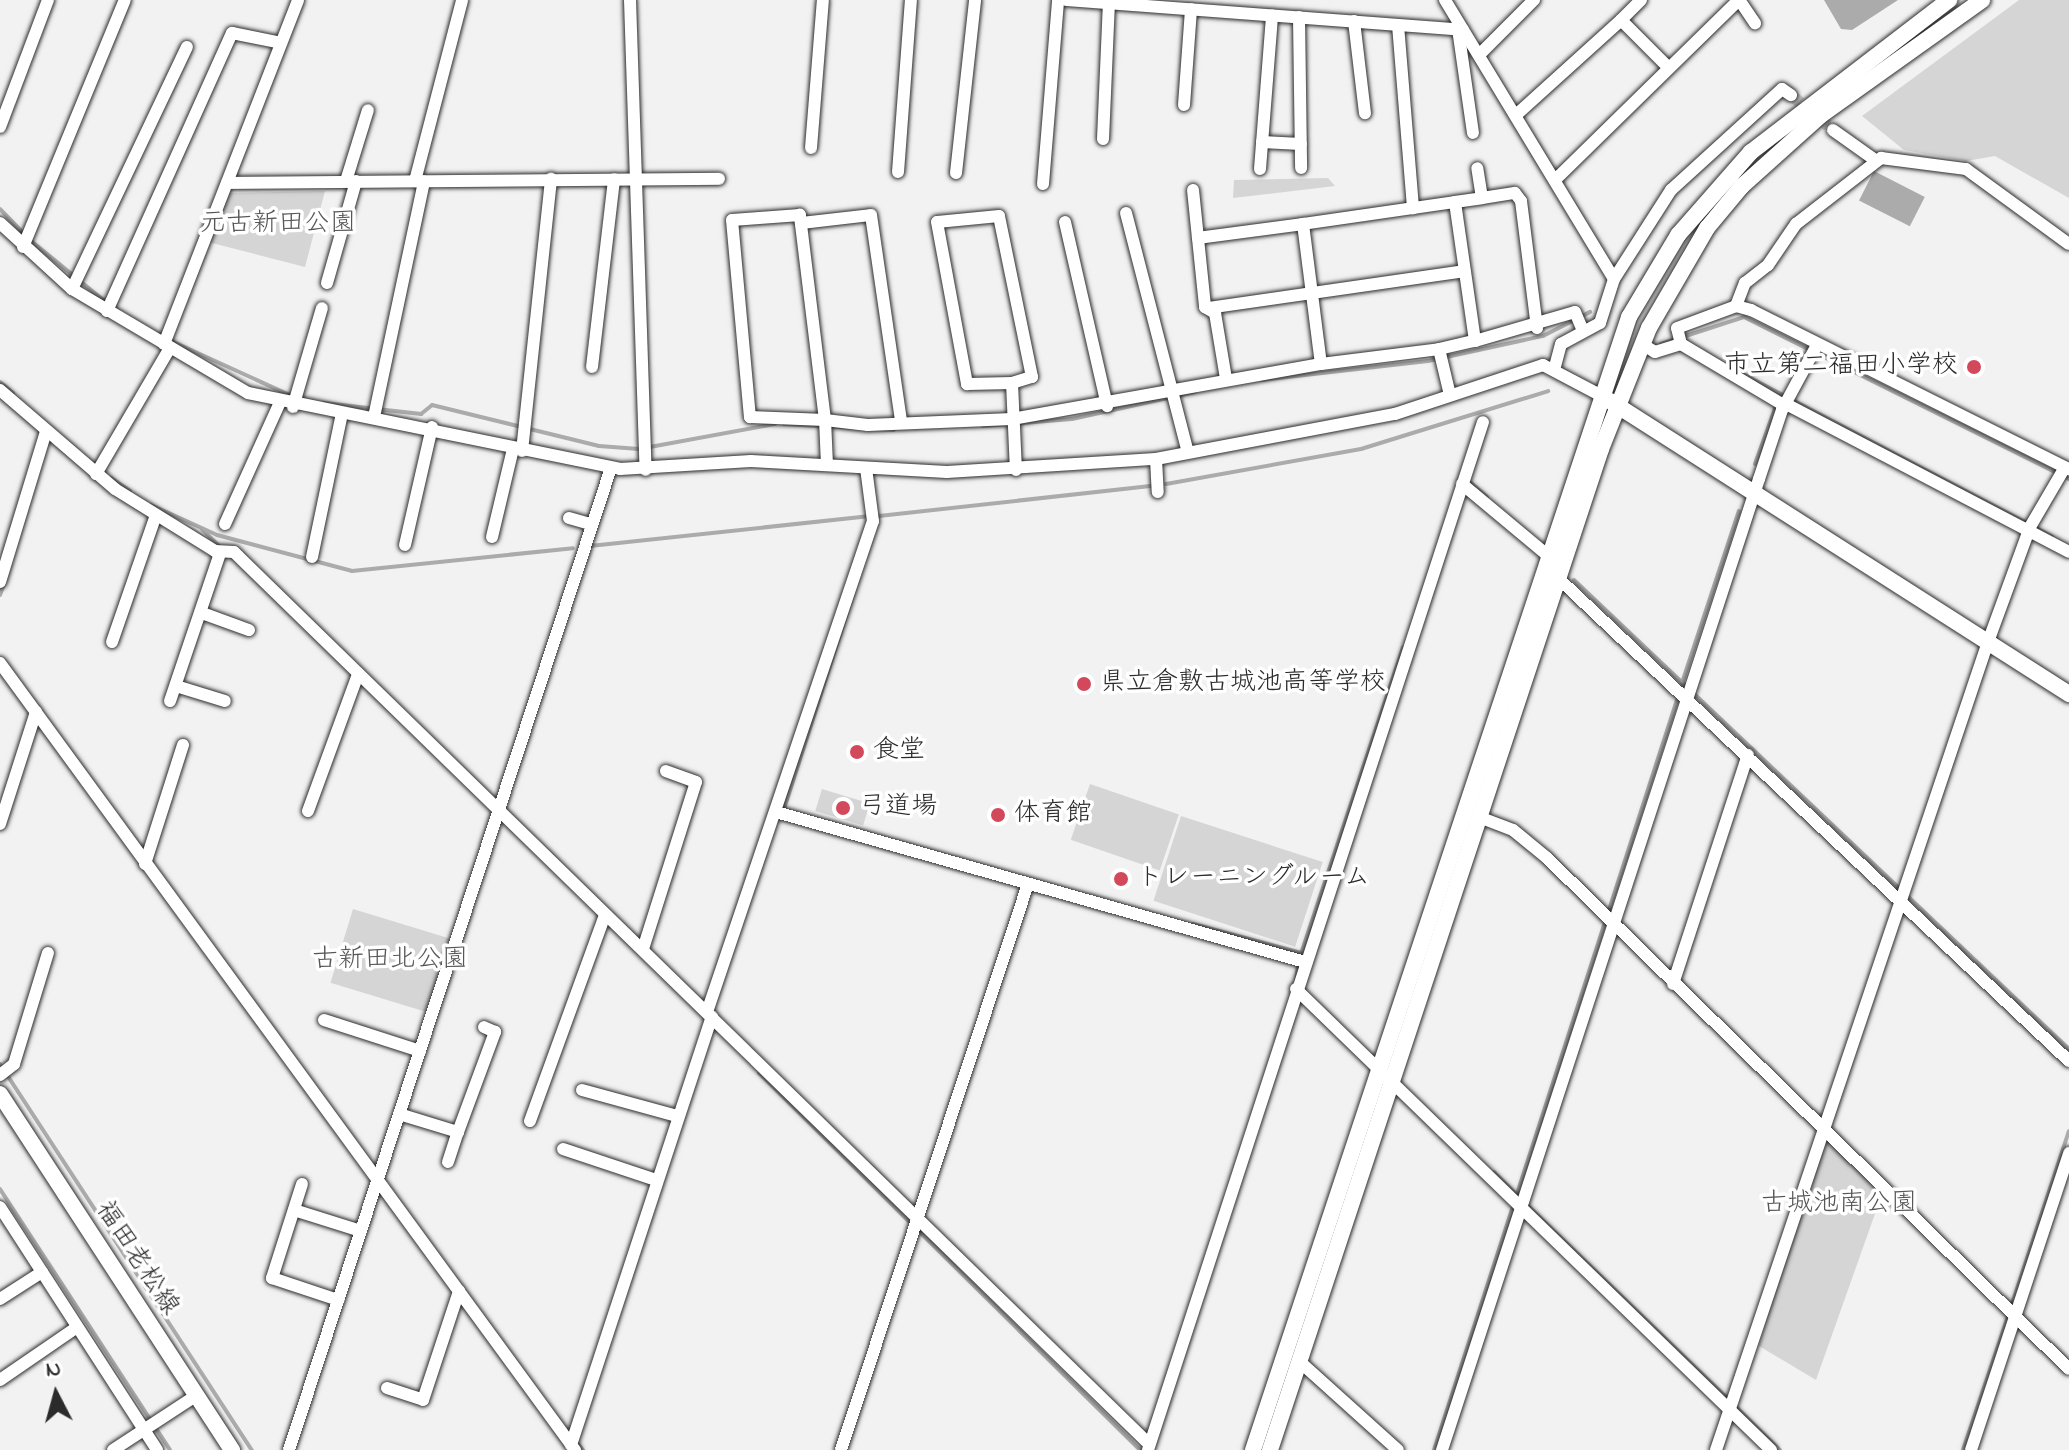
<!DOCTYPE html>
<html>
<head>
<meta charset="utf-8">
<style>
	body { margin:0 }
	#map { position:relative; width:2069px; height:1450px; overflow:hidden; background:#f2f2f2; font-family:"Indie Flower","Klee One",sans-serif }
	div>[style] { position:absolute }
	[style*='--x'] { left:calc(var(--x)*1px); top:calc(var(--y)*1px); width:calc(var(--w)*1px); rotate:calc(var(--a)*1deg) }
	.green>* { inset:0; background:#d5d5d5; transform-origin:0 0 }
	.water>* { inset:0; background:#ababab; transform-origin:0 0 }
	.stream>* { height:4px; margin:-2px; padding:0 2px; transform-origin:2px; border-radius:2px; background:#ababab }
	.street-tunnel>* { height:12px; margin-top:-6px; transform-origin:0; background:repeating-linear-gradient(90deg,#cacaca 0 12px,transparent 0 18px) }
	.roads { filter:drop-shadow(0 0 2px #2b2b2b) drop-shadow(0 0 2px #2b2b2b) }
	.street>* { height:12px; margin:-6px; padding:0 6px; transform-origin:6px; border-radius:6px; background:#fff }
	.secondary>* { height:16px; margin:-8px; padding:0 8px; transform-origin:8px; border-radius:8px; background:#fff }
	.dots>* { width:22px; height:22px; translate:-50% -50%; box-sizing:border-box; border:4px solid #fff; border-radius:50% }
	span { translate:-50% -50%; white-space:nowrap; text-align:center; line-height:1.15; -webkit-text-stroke:7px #fff; paint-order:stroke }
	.park-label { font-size:26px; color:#565656 }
	.poi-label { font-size:26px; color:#2b2b2b }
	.right { translate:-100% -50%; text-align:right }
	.left { translate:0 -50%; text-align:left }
	.street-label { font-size:26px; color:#2b2b2b }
	.north { position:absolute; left:16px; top:1354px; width:80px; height:80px; -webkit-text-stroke:6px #fff; paint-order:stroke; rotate:354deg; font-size:22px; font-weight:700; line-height:32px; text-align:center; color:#2b2b2b }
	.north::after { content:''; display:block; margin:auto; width:28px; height:36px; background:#2b2b2b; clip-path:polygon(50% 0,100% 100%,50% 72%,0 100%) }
</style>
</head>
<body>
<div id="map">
	<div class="green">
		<div style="clip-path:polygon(2019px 0,2069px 0,2069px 198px,1995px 156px,1966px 161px,1904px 150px,1862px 116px)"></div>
		<div style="clip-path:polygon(1328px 178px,1335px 186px,1233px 198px,1234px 180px)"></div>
		<div style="clip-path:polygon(325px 191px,305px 267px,208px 242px,229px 193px)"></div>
		<div style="left:1090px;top:784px;width:94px;height:59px;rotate:19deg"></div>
		<div style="left:822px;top:789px;width:50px;height:23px;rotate:17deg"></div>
		<div style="left:1181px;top:816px;width:149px;height:89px;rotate:18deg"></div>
		<div style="left:353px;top:909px;width:102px;height:77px;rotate:17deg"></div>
		<div style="clip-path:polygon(1827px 1142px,1882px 1194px,1816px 1380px,1759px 1346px,1819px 1144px)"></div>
	</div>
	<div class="water">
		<div style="clip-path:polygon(1824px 0,1898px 0,1852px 30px,1841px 29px)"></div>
		<div style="left:1874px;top:171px;width:57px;height:33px;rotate:27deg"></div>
	</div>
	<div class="stream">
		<div style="--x:0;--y:209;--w:35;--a:46"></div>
		<div style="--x:30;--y:240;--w:99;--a:39.3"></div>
		<div style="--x:169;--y:340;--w:135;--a:24.5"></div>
		<div style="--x:1661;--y:344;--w:87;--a:-18"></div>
		<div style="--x:1744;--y:317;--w:363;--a:26.5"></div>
		<div style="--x:1741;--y:373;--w:351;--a:27.7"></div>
		<div style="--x:1262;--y:380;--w:167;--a:-6.5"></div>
		<div style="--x:1428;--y:361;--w:118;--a:-12.3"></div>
		<div style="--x:1543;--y:336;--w:53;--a:-27.1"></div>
		<div style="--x:0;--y:382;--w:17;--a:40"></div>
		<div style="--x:324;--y:403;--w:98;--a:6.5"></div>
		<div style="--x:421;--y:414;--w:14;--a:-39"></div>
		<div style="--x:432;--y:405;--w:172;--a:13.8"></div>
		<div style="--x:599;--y:446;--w:40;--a:4.3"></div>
		<div style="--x:639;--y:449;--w:138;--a:-10.4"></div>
		<div style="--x:784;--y:424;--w:110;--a:3.1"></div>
		<div style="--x:983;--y:426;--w:89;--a:-4.5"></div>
		<div style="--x:1072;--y:419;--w:126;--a:-12.4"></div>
		<div style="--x:1755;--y:464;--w:65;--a:-70.2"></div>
		<div style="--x:111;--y:478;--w:23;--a:34"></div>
		<div style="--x:1471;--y:483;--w:21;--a:41"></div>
		<div style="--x:1166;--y:484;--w:198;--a:-10.2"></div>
		<div style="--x:1361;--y:449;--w:196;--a:-17.2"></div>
		<div style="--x:151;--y:505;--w:72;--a:24.4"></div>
		<div style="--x:217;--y:535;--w:140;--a:14.9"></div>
		<div style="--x:352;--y:571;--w:222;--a:-5.9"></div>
		<div style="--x:879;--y:516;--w:273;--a:-6.3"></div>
		<div style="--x:202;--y:529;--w:25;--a:45"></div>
		<div style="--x:590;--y:546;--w:282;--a:-6.1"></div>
		<div style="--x:1574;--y:580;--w:682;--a:43.46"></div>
		<div style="--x:0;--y:595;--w:12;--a:-70"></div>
		<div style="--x:1682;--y:683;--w:181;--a:-71.7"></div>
		<div style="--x:784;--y:809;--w:308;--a:-72.2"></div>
		<div style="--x:1193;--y:924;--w:112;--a:15"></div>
		<div style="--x:1301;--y:954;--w:323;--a:-71.6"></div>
		<div style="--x:1296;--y:983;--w:20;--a:-84"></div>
		<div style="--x:0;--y:1064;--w:461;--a:56.9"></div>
		<div style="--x:759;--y:1073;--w:536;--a:44.7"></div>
		<div style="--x:1494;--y:1172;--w:31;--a:45"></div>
		<div style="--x:0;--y:1189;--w:311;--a:56.9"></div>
		<div style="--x:1525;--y:1203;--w:284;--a:44"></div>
		<div style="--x:2011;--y:1307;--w:185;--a:-71.8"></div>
		<div style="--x:1735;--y:1406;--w:63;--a:44.4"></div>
		<div style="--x:576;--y:1442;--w:11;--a:49"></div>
		<div style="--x:1434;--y:1450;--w:788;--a:-72.05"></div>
		<div style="--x:1963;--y:1450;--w:141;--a:-71.4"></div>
	</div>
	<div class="street-tunnel">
		<div style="--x:1791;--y:95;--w:55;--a:39.8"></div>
	</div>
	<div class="roads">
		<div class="street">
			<div style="--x:630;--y:0;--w:470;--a:88.1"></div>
			<div style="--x:1066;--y:0;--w:398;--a:4.3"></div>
			<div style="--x:1445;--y:0;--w:326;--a:58.8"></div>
			<div style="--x:1614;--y:279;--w:46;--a:107.7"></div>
			<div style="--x:1600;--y:323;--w:44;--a:151.7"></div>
			<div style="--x:1561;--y:344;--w:23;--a:105"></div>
			<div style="--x:1641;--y:0;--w:28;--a:135"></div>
			<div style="--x:1621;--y:20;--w:66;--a:45"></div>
			<div style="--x:1740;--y:1;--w:27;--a:56"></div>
			<div style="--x:1299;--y:17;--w:151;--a:89.2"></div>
			<div style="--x:1354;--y:21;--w:93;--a:83.2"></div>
			<div style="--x:1398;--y:25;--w:184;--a:85.3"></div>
			<div style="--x:1458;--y:29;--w:105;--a:81.8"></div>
			<div style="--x:1479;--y:55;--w:78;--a:-45"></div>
			<div style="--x:1184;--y:105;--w:96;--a:-85.8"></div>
			<div style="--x:1516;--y:115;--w:142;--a:-42.1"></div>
			<div style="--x:0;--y:127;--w:136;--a:-69.3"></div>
			<div style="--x:1833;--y:130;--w:52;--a:35.5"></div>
			<div style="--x:1103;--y:139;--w:136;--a:-87.5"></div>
			<div style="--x:1262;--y:142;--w:39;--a:3"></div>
			<div style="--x:811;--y:148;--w:148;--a:-85.4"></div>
			<div style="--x:1260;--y:169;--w:154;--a:-85.5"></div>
			<div style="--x:898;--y:172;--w:172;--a:-85.7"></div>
			<div style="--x:956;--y:173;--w:174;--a:-83.7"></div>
			<div style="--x:1556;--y:179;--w:256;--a:-44.4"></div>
			<div style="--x:346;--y:181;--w:74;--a:-72.8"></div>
			<div style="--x:415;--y:181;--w:187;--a:-75.4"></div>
			<div style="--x:227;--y:183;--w:492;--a:-0.5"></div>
			<div style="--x:1043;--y:184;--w:185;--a:-85.3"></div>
			<div style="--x:1193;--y:190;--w:118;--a:84.1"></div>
			<div style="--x:1205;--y:307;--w:12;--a:31"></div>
			<div style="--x:1215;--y:313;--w:67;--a:80.5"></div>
			<div style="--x:1482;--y:198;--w:33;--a:-9"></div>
			<div style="--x:1515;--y:193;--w:10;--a:53"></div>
			<div style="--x:1521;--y:201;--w:128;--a:82.8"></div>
			<div style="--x:1455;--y:202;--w:27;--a:-8"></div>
			<div style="--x:1482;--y:198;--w:30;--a:-99"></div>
			<div style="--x:1126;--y:213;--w:247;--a:75.5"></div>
			<div style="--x:1065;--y:222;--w:189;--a:77.1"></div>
			<div style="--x:0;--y:223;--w:98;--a:42.5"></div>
			<div style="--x:72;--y:289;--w:204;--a:30.6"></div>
			<div style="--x:248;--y:393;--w:380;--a:11.5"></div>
			<div style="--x:620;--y:469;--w:131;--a:-3.5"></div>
			<div style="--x:751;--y:461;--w:196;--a:3.2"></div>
			<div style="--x:947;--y:472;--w:209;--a:-3.6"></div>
			<div style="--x:1156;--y:459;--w:243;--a:-10.7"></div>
			<div style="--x:1395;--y:414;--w:156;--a:-18.3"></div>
			<div style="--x:1543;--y:365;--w:62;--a:27.8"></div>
			<div style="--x:801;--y:223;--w:70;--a:-6.5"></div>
			<div style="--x:871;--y:215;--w:208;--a:81.7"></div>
			<div style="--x:1198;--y:238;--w:106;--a:-7.6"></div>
			<div style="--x:23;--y:247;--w:267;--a:-67.6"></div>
			<div style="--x:1614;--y:279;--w:106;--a:-57.4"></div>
			<div style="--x:1671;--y:190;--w:150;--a:-42.3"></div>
			<div style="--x:1782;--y:89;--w:11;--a:34"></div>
			<div style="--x:327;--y:283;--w:106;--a:-74.1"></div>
			<div style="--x:72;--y:289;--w:268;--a:-64.6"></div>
			<div style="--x:1736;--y:306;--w:25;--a:-69"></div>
			<div style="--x:1745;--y:283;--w:29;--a:-38"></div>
			<div style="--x:1768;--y:265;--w:50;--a:-55.7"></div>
			<div style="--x:1796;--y:224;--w:108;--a:-37.8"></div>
			<div style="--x:1881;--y:158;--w:86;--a:7.4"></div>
			<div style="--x:1966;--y:169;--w:127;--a:36.1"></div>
			<div style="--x:1208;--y:308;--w:259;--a:-8.2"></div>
			<div style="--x:107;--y:311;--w:305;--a:-65.8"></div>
			<div style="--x:232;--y:33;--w:50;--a:11.5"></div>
			<div style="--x:1475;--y:341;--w:104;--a:-16.2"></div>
			<div style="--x:1575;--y:312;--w:21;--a:67"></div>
			<div style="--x:164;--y:344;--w:369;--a:-68.7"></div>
			<div style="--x:1642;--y:344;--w:15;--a:32"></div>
			<div style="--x:1655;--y:352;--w:27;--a:-17"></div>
			<div style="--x:1681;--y:344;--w:121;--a:30.8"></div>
			<div style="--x:1681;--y:344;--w:16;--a:-104"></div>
			<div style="--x:1677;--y:328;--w:63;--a:-20.4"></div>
			<div style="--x:1736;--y:306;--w:16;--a:15"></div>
			<div style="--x:1751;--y:310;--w:356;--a:26.6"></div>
			<div style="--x:1439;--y:349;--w:37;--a:-13"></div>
			<div style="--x:1475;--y:341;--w:140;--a:-98.2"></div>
			<div style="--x:1455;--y:202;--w:154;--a:171.8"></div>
			<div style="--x:1303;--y:224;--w:141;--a:82.7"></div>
			<div style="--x:1321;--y:364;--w:119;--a:-7.2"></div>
			<div style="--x:1439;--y:349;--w:47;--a:76.6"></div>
			<div style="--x:592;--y:367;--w:189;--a:-83.3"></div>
			<div style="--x:1012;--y:383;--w:21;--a:-17"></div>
			<div style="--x:1032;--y:377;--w:164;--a:-101.6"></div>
			<div style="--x:999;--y:216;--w:62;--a:174.5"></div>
			<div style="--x:937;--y:222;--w:165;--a:79.5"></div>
			<div style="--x:967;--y:384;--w:45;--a:-1.3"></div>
			<div style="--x:1012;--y:383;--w:87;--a:87.4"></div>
			<div style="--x:0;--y:390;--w:152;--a:40.7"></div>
			<div style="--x:115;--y:489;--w:118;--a:31.8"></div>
			<div style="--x:215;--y:551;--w:19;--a:3"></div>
			<div style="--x:234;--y:552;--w:1278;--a:44.27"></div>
			<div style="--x:1786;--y:404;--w:319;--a:27.6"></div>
			<div style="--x:293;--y:407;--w:103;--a:-73.7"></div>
			<div style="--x:374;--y:417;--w:241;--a:-78"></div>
			<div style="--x:522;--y:451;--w:274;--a:-83.9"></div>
			<div style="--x:1156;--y:459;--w:33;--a:87"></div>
			<div style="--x:827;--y:465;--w:45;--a:-92.5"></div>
			<div style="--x:825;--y:420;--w:207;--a:-97"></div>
			<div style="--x:800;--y:215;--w:68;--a:175.8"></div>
			<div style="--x:732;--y:220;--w:198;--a:84.8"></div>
			<div style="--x:750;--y:417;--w:75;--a:2.3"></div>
			<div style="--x:825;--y:420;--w:43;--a:6.6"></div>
			<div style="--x:868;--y:425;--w:144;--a:-2.4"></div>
			<div style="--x:1012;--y:419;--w:314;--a:-10.1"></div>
			<div style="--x:96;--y:474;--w:146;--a:-59.6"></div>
			<div style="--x:1462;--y:484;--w:109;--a:39.8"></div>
			<div style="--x:569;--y:518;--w:22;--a:16"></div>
			<div style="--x:225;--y:524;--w:134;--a:-65.7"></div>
			<div style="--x:492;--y:537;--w:90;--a:-76.6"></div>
			<div style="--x:405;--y:545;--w:121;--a:-77.1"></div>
			<div style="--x:312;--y:557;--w:146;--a:-78.2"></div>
			<div style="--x:1558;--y:578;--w:703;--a:43.39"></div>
			<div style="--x:0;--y:582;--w:157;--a:-73"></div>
			<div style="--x:202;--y:613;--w:50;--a:19.9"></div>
			<div style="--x:112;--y:642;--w:134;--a:-70.9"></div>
			<div style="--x:0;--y:663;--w:975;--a:53.85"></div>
			<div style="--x:176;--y:686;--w:51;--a:17"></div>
			<div style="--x:170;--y:701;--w:156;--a:-71.3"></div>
			<div style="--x:308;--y:811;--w:146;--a:-69.9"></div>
			<div style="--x:776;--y:812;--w:550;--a:15.83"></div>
			<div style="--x:1479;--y:817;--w:36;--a:21"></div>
			<div style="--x:1513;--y:830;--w:44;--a:39.5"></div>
			<div style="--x:1547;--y:858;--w:730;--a:44.39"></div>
			<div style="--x:0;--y:824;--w:118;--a:-72.2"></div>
			<div style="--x:145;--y:864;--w:125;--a:-72.3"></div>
			<div style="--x:643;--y:949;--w:175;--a:-72.4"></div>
			<div style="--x:696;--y:782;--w:32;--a:-160"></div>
			<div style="--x:1673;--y:984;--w:241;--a:-71.9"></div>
			<div style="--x:1296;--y:989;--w:662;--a:44.14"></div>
			<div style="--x:707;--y:1012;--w:518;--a:-71.32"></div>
			<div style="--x:873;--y:521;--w:53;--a:-97.5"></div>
			<div style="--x:324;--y:1020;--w:101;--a:17.9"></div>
			<div style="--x:0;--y:1075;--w:18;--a:-38"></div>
			<div style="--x:14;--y:1064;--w:116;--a:-73"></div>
			<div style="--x:582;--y:1090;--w:98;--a:15.3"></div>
			<div style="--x:399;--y:1114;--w:62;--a:17"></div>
			<div style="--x:458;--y:1132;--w:107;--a:-69.7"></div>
			<div style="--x:495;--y:1032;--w:12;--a:-156"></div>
			<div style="--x:530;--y:1121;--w:219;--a:-70"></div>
			<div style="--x:563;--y:1149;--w:98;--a:18.4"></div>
			<div style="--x:448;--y:1162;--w:32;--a:-72"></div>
			<div style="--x:302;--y:1184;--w:99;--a:107.7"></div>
			<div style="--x:272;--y:1278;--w:70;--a:18.4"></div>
			<div style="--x:0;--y:1207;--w:289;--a:57.1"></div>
			<div style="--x:294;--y:1210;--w:70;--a:17.4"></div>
			<div style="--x:0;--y:1299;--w:50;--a:-32.7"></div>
			<div style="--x:1299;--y:1361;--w:133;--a:42"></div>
			<div style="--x:0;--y:1380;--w:93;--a:-34.5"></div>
			<div style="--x:387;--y:1388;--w:38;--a:18"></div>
			<div style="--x:423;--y:1400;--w:115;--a:-71.7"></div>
			<div style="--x:571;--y:1445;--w:451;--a:-71.8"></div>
			<div style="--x:113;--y:1450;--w:100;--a:-33.2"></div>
			<div style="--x:289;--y:1450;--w:1033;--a:-71.85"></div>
			<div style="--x:841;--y:1450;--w:593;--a:-71.72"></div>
			<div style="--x:1148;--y:1450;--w:1081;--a:-71.95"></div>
			<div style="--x:1442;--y:1450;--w:1021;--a:-71.92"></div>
			<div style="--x:1759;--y:479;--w:73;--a:-71.6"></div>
			<div style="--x:1782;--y:410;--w:74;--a:-61.7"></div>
			<div style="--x:1716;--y:1450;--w:853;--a:-71.4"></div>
			<div style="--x:1988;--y:642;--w:122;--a:-69.9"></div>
			<div style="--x:2030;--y:527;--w:69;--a:-59.7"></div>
			<div style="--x:1971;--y:1450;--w:313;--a:-71.7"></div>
		</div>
		<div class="secondary">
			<div style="--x:1610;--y:401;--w:545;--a:32.55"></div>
			<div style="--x:0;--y:1094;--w:425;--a:56.9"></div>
			<div style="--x:1253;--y:1450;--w:1194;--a:-71.64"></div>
			<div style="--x:1629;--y:317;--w:96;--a:-59.1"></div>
			<div style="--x:1678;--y:235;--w:111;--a:-48.7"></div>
			<div style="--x:1751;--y:152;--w:250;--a:-37.5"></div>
			<div style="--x:1270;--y:1450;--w:1054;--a:-71.7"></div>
			<div style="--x:1601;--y:449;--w:130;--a:-68.4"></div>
			<div style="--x:1649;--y:328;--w:116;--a:-59.9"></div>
			<div style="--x:1707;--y:228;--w:55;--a:-50.2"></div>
			<div style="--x:1742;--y:186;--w:106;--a:-41.9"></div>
			<div style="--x:1821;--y:115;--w:198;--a:-35.5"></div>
		</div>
	</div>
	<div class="dots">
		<div style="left:1974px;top:367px;background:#d1495b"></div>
		<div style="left:1084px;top:684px;background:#d1495b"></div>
		<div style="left:857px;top:752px;background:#d1495b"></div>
		<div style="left:843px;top:808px;background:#d1495b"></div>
		<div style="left:998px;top:815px;background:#d1495b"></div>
		<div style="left:1121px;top:879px;background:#d1495b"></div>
	</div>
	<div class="park-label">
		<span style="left:278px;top:225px">元古新田公園</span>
		<span style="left:390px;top:961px">古新田北公園</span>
		<span style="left:1839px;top:1205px">古城池南公園</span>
	</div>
	<div class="poi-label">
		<span class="right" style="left:1958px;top:367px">市立第二福田小学校</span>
		<span class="left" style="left:1100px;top:684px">県立倉敷古城池高等学校</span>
		<span class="left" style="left:873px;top:752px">食堂</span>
		<span class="left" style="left:859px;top:808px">弓道場</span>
		<span class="left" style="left:1014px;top:815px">体育館</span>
		<span class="left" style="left:1137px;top:879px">トレーニングルーム</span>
	</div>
	<div class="street-label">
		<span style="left:136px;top:1259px;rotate:57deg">福田老松線</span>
	</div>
	<div class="north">N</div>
</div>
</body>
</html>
